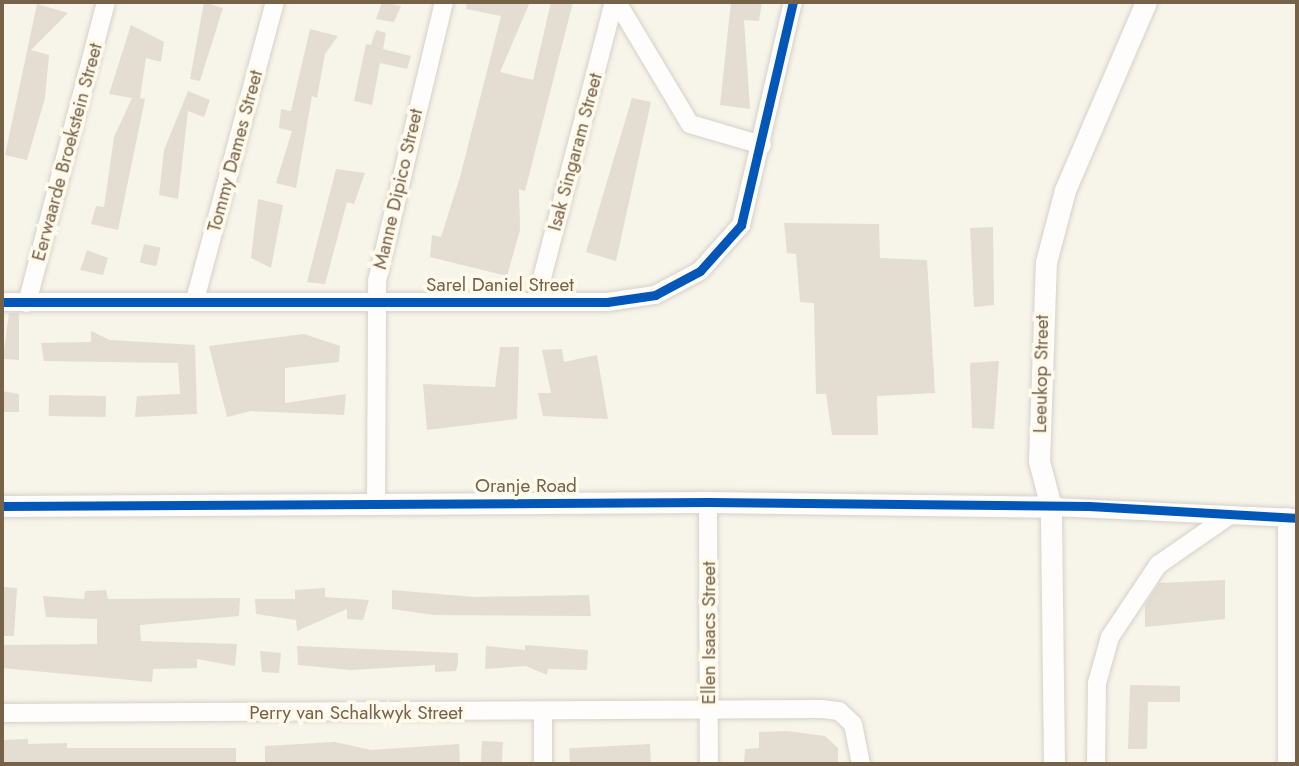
<!DOCTYPE html>
<html>
<head>
<meta charset="utf-8">
<style>
	body { margin:0 }
	#map { position:relative; width:1299px; height:766px; overflow:hidden; background:#f7f4ea; font-family:Jost,sans-serif }
	div>[style] { position:absolute }
	[style*='--x'] { left:calc(var(--x)*1px); top:calc(var(--y)*1px); width:calc(var(--w)*1px); rotate:calc(var(--a)*1deg) }
	.building>* { inset:0; background:#e4ddd1; transform-origin:0 0 }
	.roads { filter:drop-shadow(0 0 2px #d6d1c8) drop-shadow(0 0 2px #d6d1c8) }
	.minor>* { height:18px; margin:-9px; padding:0 9px; transform-origin:9px; border-radius:9px; background:#fefdfc }
	.tertiary>* { height:21px; margin:-10.5px; padding:0 10.5px; transform-origin:10.5px; border-radius:10.5px; background:#fefdfc }
	.cycleway>* { height:9px; margin:-4.5px; padding:0 4.5px; transform-origin:4.5px; border-radius:4.5px; background:#0057b8 }
	span { translate:-50% -50%; white-space:nowrap; text-align:center; line-height:1.15; -webkit-text-stroke:7px #fffaeb; paint-order:stroke }
	.street-label { font-size:19px; color:#766149 }
	.frame { position:absolute; inset:0; border:4px solid #766149; pointer-events:none }
</style>
</head>
<body>
<div id="map">
	<div class="building">
		<div style="clip-path:polygon(204px 2px,223px 8px,200px 81px,190px 79px)"></div>
		<div style="clip-path:polygon(382px 2px,401px 6px,394px 22px,376px 19px)"></div>
		<div style="clip-path:polygon(467px 2px,530px 2px,500px 72px,533px 80px,551px 2px,573px 2px,525px 191px,519px 189px,520px 230px,507px 276px,430px 257px,432px 235px,441px 237px,460px 177px,501px 16px,466px 9px)"></div>
		<div style="clip-path:polygon(731px 2px,762px 2px,759px 21px,744px 20px,750px 109px,720px 105px)"></div>
		<div style="clip-path:polygon(37px 4px,68px 13px,31px 50px,49px 55px,45px 98px,27px 160px,5px 155px)"></div>
		<div style="clip-path:polygon(131px 25px,164px 42px,161px 62px,146px 58px,140px 98px,145px 99px,118px 230px,91px 224px,96px 206px,104px 207px,114px 137px,132px 98px,109px 94px)"></div>
		<div style="clip-path:polygon(310px 29px,338px 36px,325px 54px,317px 98px,312px 96px,296px 188px,276px 183px,292px 131px,279px 128px,281px 109px,291px 111px)"></div>
		<div style="clip-path:polygon(376px 30px,386px 33px,383px 49px,411px 56px,407px 69px,380px 63px,372px 105px,354px 101px,366px 44px,371px 45px)"></div>
		<div style="clip-path:polygon(188px 91px,210px 100px,204px 117px,188px 111px,178px 199px,159px 195px,164px 150px)"></div>
		<div style="clip-path:polygon(632px 98px,651px 102px,616px 261px,586px 252px)"></div>
		<div style="clip-path:polygon(336px 169px,365px 173px,354px 204px,347px 202px,325px 284px,307px 282px)"></div>
		<div style="clip-path:polygon(258px 199px,283px 205px,271px 268px,251px 258px)"></div>
		<div style="clip-path:polygon(784px 223px,879px 224px,880px 258px,927px 260px,935px 393px,877px 396px,878px 435px,832px 435px,826px 394px,816px 394px,814px 303px,800px 302px,796px 254px,787px 253px)"></div>
		<div style="clip-path:polygon(993px 227px,994px 305px,974px 307px,970px 228px)"></div>
		<div style="left:144px;top:244px;width:17px;height:19px;rotate:13deg"></div>
		<div style="clip-path:polygon(87px 250px,108px 258px,103px 275px,80px 270px)"></div>
		<div style="clip-path:polygon(9px 313px,19px 313px,19px 360px,3px 359px)"></div>
		<div style="clip-path:polygon(91px 331px,110px 340px,195px 345px,197px 414px,135px 417px,137px 396px,180px 394px,178px 363px,44px 361px,41px 343px,91px 342px)"></div>
		<div style="clip-path:polygon(304px 334px,340px 346px,339px 362px,285px 368px,285px 403px,346px 394px,344px 415px,251px 411px,227px 417px,209px 346px)"></div>
		<div style="clip-path:polygon(500px 347px,519px 347px,517px 419px,427px 430px,423px 384px,495px 387px)"></div>
		<div style="clip-path:polygon(562px 349px,564px 362px,597px 355px,608px 419px,543px 416px,538px 393px,551px 393px,542px 350px)"></div>
		<div style="clip-path:polygon(999px 361px,994px 429px,972px 428px,970px 363px)"></div>
		<div style="clip-path:polygon(2px 391px,19px 394px,19px 412px,2px 412px)"></div>
		<div style="left:49px;top:395px;width:57px;height:21px;rotate:1deg"></div>
		<div style="clip-path:polygon(1225px 580px,1225px 619px,1145px 627px,1145px 605px,1159px 583px)"></div>
		<div style="clip-path:polygon(2px 587px,17px 588px,14px 636px,2px 636px)"></div>
		<div style="clip-path:polygon(325px 588px,325px 597px,369px 600px,363px 620px,347px 619px,347px 609px,297px 631px,296px 620px,256px 614px,255px 599px,295px 599px,295px 590px)"></div>
		<div style="clip-path:polygon(106px 590px,108px 599px,240px 598px,239px 616px,140px 625px,141px 641px,237px 644px,235px 666px,197px 659px,197px 668px,153px 669px,152px 682px,2px 668px,2px 645px,97px 644px,97px 619px,46px 617px,43px 596px,84px 599px,85px 591px)"></div>
		<div style="clip-path:polygon(392px 590px,474px 597px,589px 595px,591px 616px,434px 615px,392px 609px)"></div>
		<div style="clip-path:polygon(525px 645px,588px 650px,587px 670px,548px 669px,547px 675px,526px 666px,485px 669px,486px 646px,525px 650px)"></div>
		<div style="clip-path:polygon(297px 646px,458px 653px,458px 663px,456px 671px,435px 672px,435px 665px,351px 670px,298px 665px)"></div>
		<div style="clip-path:polygon(260px 651px,281px 653px,279px 673px,262px 672px)"></div>
		<div style="clip-path:polygon(1130px 685px,1180px 686px,1180px 702px,1148px 702px,1147px 749px,1128px 749px)"></div>
		<div style="clip-path:polygon(787px 731px,825px 736px,838px 748px,838px 764px,744px 764px,745px 749px,759px 748px,759px 732px)"></div>
		<div style="clip-path:polygon(28px 739px,28px 744px,67px 743px,67px 748px,236px 748px,236px 764px,2px 764px,2px 740px)"></div>
		<div style="clip-path:polygon(335px 742px,371px 750px,459px 744px,460px 764px,265px 764px,265px 746px)"></div>
		<div style="left:503px;top:742px;width:22px;height:21px;rotate:93deg"></div>
		<div style="left:650px;top:744px;width:20px;height:81px;rotate:87deg"></div>
	</div>
	<div class="roads">
		<div class="minor">
			<div style="--x:617;--y:2;--w:142;--a:59.1"></div>
			<div style="--x:690;--y:124;--w:75;--a:16.3"></div>
			<div style="--x:195;--y:300;--w:309;--a:-75"></div>
			<div style="--x:536;--y:301;--w:309;--a:-75.4"></div>
			<div style="--x:2;--y:302;--w:605;--a:0"></div>
			<div style="--x:607;--y:302;--w:49;--a:-8.3"></div>
			<div style="--x:655;--y:295;--w:51;--a:-28.1"></div>
			<div style="--x:700;--y:271;--w:62;--a:-48.3"></div>
			<div style="--x:741;--y:225;--w:229;--a:-76.9"></div>
			<div style="--x:27;--y:303;--w:311;--a:-75.3"></div>
			<div style="--x:708;--y:502;--w:262;--a:89.8"></div>
			<div style="--x:376;--y:504;--w:223;--a:-89.7"></div>
			<div style="--x:377;--y:281;--w:287;--a:-76.5"></div>
			<div style="--x:1051;--y:507;--w:246;--a:2.6"></div>
			<div style="--x:1287;--y:517;--w:247;--a:90"></div>
			<div style="--x:543;--y:712;--w:52;--a:90"></div>
			<div style="--x:2;--y:713;--w:820;--a:-0.28"></div>
			<div style="--x:822;--y:709;--w:17;--a:7"></div>
			<div style="--x:839;--y:711;--w:19;--a:43"></div>
			<div style="--x:853;--y:724;--w:41;--a:78.7"></div>
			<div style="--x:1096;--y:764;--w:81;--a:-89.3"></div>
			<div style="--x:1097;--y:683;--w:48;--a:-74.2"></div>
			<div style="--x:1110;--y:637;--w:87;--a:-56.3"></div>
			<div style="--x:1158;--y:565;--w:84;--a:-34.8"></div>
		</div>
		<div class="tertiary">
			<div style="--x:2;--y:506;--w:706;--a:-0.32"></div>
			<div style="--x:708;--y:502;--w:343;--a:0.8"></div>
			<div style="--x:1054;--y:764;--w:257;--a:-90.7"></div>
			<div style="--x:1051;--y:507;--w:48;--a:-104.6"></div>
			<div style="--x:1039;--y:461;--w:199;--a:-88"></div>
			<div style="--x:1046;--y:262;--w:74;--a:-75.2"></div>
			<div style="--x:1065;--y:190;--w:205;--a:-66.7"></div>
		</div>
	</div>
	<div class="cycleway">
		<div style="--x:2;--y:302;--w:605;--a:0"></div>
		<div style="--x:607;--y:302;--w:49;--a:-8.3"></div>
		<div style="--x:655;--y:295;--w:51;--a:-28.1"></div>
		<div style="--x:700;--y:271;--w:62;--a:-48.3"></div>
		<div style="--x:741;--y:225;--w:229;--a:-76.9"></div>
		<div style="--x:2;--y:506;--w:706;--a:-0.32"></div>
		<div style="--x:708;--y:502;--w:381;--a:0.6"></div>
		<div style="--x:1089;--y:506;--w:208;--a:3.3"></div>
	</div>
	<div class="street-label">
		<span style="left:235px;top:151px;rotate:-75deg">Tommy Dames Street</span>
		<span style="left:67px;top:152px;rotate:-75deg">Eerwaarde Broekstein Street</span>
		<span style="left:575px;top:152px;rotate:-75deg">Isak Singaram Street</span>
		<span style="left:398px;top:189px;rotate:-77deg">Manne Dipico Street</span>
		<span style="left:500px;top:285px">Sarel Daniel Street</span>
		<span style="left:1041px;top:374px;rotate:-89deg">Leeukop Street</span>
		<span style="left:526px;top:486px">Oranje Road</span>
		<span style="left:709px;top:633px;rotate:-90deg">Ellen Isaacs Street</span>
		<span style="left:356px;top:713px">Perry van Schalkwyk Street</span>
	</div>
	<div class="frame"></div>
</div>
</body>
</html>
